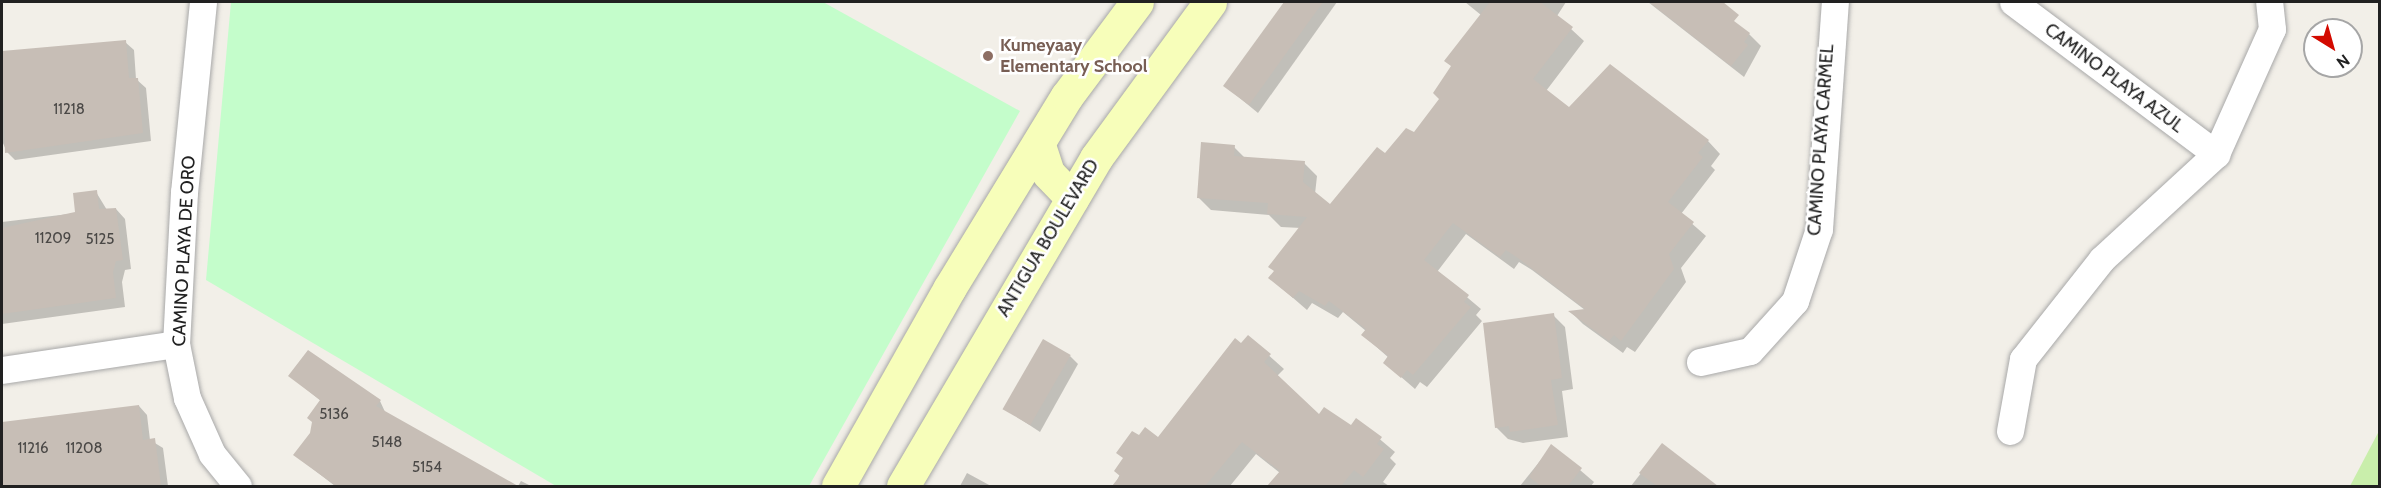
<!DOCTYPE html>
<html>
<head>
<meta charset="utf-8">
<style>
	body { margin:0 }
	#map { position:relative; width:2381px; height:488px; overflow:hidden; background:#f2efe8; font-family:Cabin,sans-serif }
	div>[style] { position:absolute }
	[style*='--x'] { left:calc(var(--x)*1px); top:calc(var(--y)*1px); width:calc(var(--w)*1px); rotate:calc(var(--a)*1deg) }
	.grass>* { inset:0; background:#c9eeab }
	.park>* { inset:0; background:#c4fdcb }
	.shadow>* { inset:0; background:#0003 }
	.building>* { inset:0; background:#c7beb6; transform-origin:0 0 }
	.roads { filter:drop-shadow(0 0 2px #a8a8a8) drop-shadow(0 0 2px #a8a8a8) }
	.minor>* { height:27px; margin:-13.5px; padding:0 13.5px; transform-origin:13.5px; border-radius:13.5px; background:#fff }
	.secondary>* { height:33px; margin:-16.5px; padding:0 16.5px; transform-origin:16.5px; border-radius:16.5px; background:#f7feba }
	.dots>* { width:16px; height:16px; translate:-50% -50%; box-sizing:border-box; border:3px solid #fff; border-radius:50% }
	span { translate:-50% -50%; white-space:nowrap; text-align:center; line-height:1.15; -webkit-text-stroke:5px #fff; paint-order:stroke }
	.number-label { font-size:15px; color:#4a4846 }
	.number-label span { -webkit-text-stroke-width:0 }
	.education-label { font-size:18px; color:#785e54; font-weight:700 }
	.left { translate:0 -50%; text-align:left }
	.street-label { font-size:18px; color:#212121 }
	.frame { position:absolute; inset:0; border:3px solid #212121; pointer-events:none }
	.north { position:absolute; left:2303px; top:18px; width:60px; height:60px; box-sizing:border-box; background:#fff; border:2px solid #a6a6a6; border-radius:50%; rotate:143deg; font-size:16px; font-weight:700; line-height:24px; text-align:center; color:#212121 }
	.north::after { content:''; display:block; margin:auto; width:21px; height:27px; background:#d30a00; clip-path:polygon(50% 0,100% 100%,50% 72%,0 100%) }
</style>
</head>
<body>
<div id="map">
	<div class="grass">
		<div style="clip-path:polygon(2379px 431px,2379px 486px,2350px 486px)"></div>
	</div>
	<div class="park">
		<div style="clip-path:polygon(231px 2px,823px 2px,1020px 111px,809px 486px,556px 486px,206px 280px)"></div>
	</div>
	<div class="shadow">
		<div style="clip-path:polygon(1285px 2px,1337px 2px,1258px 113px,1225px 86px)"></div>
		<div style="clip-path:polygon(1465px 2px,1566px 2px,1557px 16px,1584px 41px,1546px 91px,1569px 110px,1708px 141px,1720px 154px,1711px 166px,1715px 170px,1681px 214px,1706px 236px,1681px 268px,1686px 282px,1635px 352px,1627px 347px,1623px 353px,1583px 324px,1571px 312px,1585px 310px,1532px 270px,1519px 262px,1514px 269px,1466px 234px,1437px 272px,1481px 309px,1476px 315px,1482px 321px,1427px 387px,1420px 382px,1415px 389px,1385px 363px,1389px 358px,1363px 335px,1366px 331px,1343px 312px,1338px 318px,1312px 303px,1307px 310px,1270px 278px,1301px 228px,1281px 227px,1269px 215px,1211px 210px,1198px 197px,1234px 147px,1246px 159px,1304px 163px,1317px 176px,1315px 194px,1330px 206px,1414px 134px,1440px 99px,1481px 15px)"></div>
		<div style="clip-path:polygon(1648px 2px,1706px 2px,1749px 34px,1761px 46px,1744px 77px)"></div>
		<div style="clip-path:polygon(125px 42px,134px 50px,136px 79px,146px 88px,151px 141px,15px 160px,7px 152px,2px 141px,2px 52px)"></div>
		<div style="clip-path:polygon(96px 192px,107px 210px,116px 209px,125px 219px,131px 269px,125px 270px,122px 282px,125px 307px,2px 324px,2px 222px,77px 213px)"></div>
		<div style="clip-path:polygon(1553px 315px,1565px 327px,1573px 389px,1562px 391px,1568px 437px,1523px 443px,1508px 439px,1496px 427px)"></div>
		<div style="clip-path:polygon(1248px 337px,1284px 369px,1277px 376px,1319px 416px,1351px 427px,1357px 420px,1395px 452px,1390px 458px,1396px 464px,1383px 482px,1389px 486px,1273px 486px,1280px 473px,1256px 454px,1230px 486px,1114px 486px,1139px 437px,1159px 439px)"></div>
		<div style="clip-path:polygon(1070px 356px,1078px 364px,1040px 432px,1005px 409px)"></div>
		<div style="clip-path:polygon(290px 376px,380px 401px,386px 414px,515px 486px,335px 486px,295px 455px,311px 433px,321px 401px)"></div>
		<div style="clip-path:polygon(139px 406px,147px 415px,150px 440px,163px 448px,168px 486px,87px 486px,68px 470px,70px 486px,2px 486px,2px 424px)"></div>
		<div style="clip-path:polygon(1663px 445px,1715px 486px,1631px 486px)"></div>
		<div style="clip-path:polygon(1552px 446px,1594px 482px,1591px 486px,1520px 486px)"></div>
		<div style="clip-path:polygon(967px 473px,991px 486px,960px 486px)"></div>
		<div style="clip-path:polygon(521px 481px,531px 486px,518px 486px)"></div>
	</div>
	<div class="building">
		<div style="clip-path:polygon(1284px 2px,1323px 2px,1249px 105px,1223px 86px)"></div>
		<div style="clip-path:polygon(1490px 2px,1540px 2px,1573px 27px,1533px 79px,1569px 107px,1610px 64px,1709px 140px,1698px 153px,1703px 157px,1668px 202px,1694px 222px,1669px 254px,1674px 269px,1621px 341px,1614px 335px,1609px 341px,1568px 311px,1585px 309px,1518px 258px,1506px 250px,1500px 257px,1453px 223px,1424px 260px,1469px 295px,1464px 302px,1471px 307px,1413px 375px,1407px 370px,1401px 378px,1383px 363px,1388px 356px,1361px 335px,1366px 329px,1329px 301px,1325px 306px,1299px 291px,1293px 298px,1268px 278px,1274px 271px,1268px 267px,1307px 217px,1267px 214px,1268px 203px,1197px 198px,1201px 142px,1235px 145px,1234px 156px,1305px 161px,1303px 182px,1330px 204px,1377px 147px,1385px 153px,1406px 128px,1414px 132px,1439px 99px,1433px 93px,1451px 66px,1444px 61px)"></div>
		<div style="clip-path:polygon(1649px 2px,1723px 2px,1739px 15px,1734px 21px,1750px 33px,1744px 42px,1748px 45px,1731px 66px)"></div>
		<div style="clip-path:polygon(126px 40px,129px 78px,138px 78px,143px 133px,5px 153px,2px 51px)"></div>
		<div style="clip-path:polygon(97px 190px,99px 209px,116px 208px,123px 260px,116px 261px,113px 272px,116px 298px,2px 314px,2px 228px,75px 212px,73px 193px)"></div>
		<div style="clip-path:polygon(1554px 313px,1562px 378px,1551px 380px,1558px 425px,1510px 432px,1509px 426px,1495px 428px,1483px 323px)"></div>
		<div style="clip-path:polygon(1248px 335px,1271px 354px,1264px 362px,1319px 414px,1324px 407px,1351px 425px,1356px 418px,1382px 437px,1377px 444px,1384px 449px,1363px 477px,1354px 470px,1341px 486px,1267px 486px,1280px 471px,1242px 442px,1205px 486px,1112px 486px,1120px 476px,1114px 471px,1123px 458px,1116px 453px,1132px 431px,1139px 435px,1145px 427px,1158px 437px,1235px 338px,1241px 343px)"></div>
		<div style="left:1043px;top:339px;width:32px;height:81px;rotate:30deg"></div>
		<div style="clip-path:polygon(308px 350px,381px 400px,376px 406px,518px 486px,336px 486px,293px 455px,310px 433px,312px 422px,307px 418px,320px 400px,288px 376px)"></div>
		<div style="clip-path:polygon(139px 405px,143px 440px,155px 438px,161px 486px,2px 486px,2px 422px)"></div>
		<div style="clip-path:polygon(1662px 443px,1718px 486px,1657px 486px,1639px 473px)"></div>
		<div style="clip-path:polygon(1551px 444px,1582px 468px,1568px 486px,1541px 486px,1529px 477px)"></div>
	</div>
	<div class="roads">
		<div class="minor">
			<div style="--x:203;--y:2;--w:191;--a:95.7"></div>
			<div style="--x:184;--y:192;--w:152;--a:93"></div>
			<div style="--x:176;--y:344;--w:55;--a:78.5"></div>
			<div style="--x:187;--y:398;--w:61;--a:65.9"></div>
			<div style="--x:212;--y:454;--w:41;--a:50.9"></div>
			<div style="--x:2013;--y:2;--w:254;--a:36.8"></div>
			<div style="--x:1700;--y:362;--w:51;--a:-12.4"></div>
			<div style="--x:1750;--y:351;--w:67;--a:-48"></div>
			<div style="--x:1795;--y:301;--w:76;--a:-71.6"></div>
			<div style="--x:1819;--y:229;--w:228;--a:-86"></div>
			<div style="--x:2;--y:370;--w:176;--a:-8.5"></div>
			<div style="--x:2010;--y:431;--w:73;--a:-79.8"></div>
			<div style="--x:2023;--y:359;--w:127;--a:-51.7"></div>
			<div style="--x:2102;--y:259;--w:155;--a:-42.6"></div>
			<div style="--x:2216;--y:154;--w:137;--a:-65.9"></div>
			<div style="--x:2272;--y:29;--w:27;--a:-96"></div>
		</div>
		<div class="secondary">
			<div style="--x:1039;--y:145;--w:29;--a:72"></div>
			<div style="--x:1048;--y:173;--w:35;--a:46"></div>
			<div style="--x:838;--y:486;--w:226;--a:-60.6"></div>
			<div style="--x:949;--y:289;--w:226;--a:-58.6"></div>
			<div style="--x:1067;--y:96;--w:117;--a:-53.3"></div>
			<div style="--x:903;--y:486;--w:381;--a:-59.5"></div>
			<div style="--x:1096;--y:158;--w:193;--a:-53.8"></div>
		</div>
	</div>
	<div class="dots">
		<div style="left:988px;top:56px;background:#8d6e63"></div>
	</div>
	<div class="number-label">
		<span style="left:69px;top:110px">11218</span>
		<span style="left:53px;top:239px">11209</span>
		<span style="left:100px;top:240px">5125</span>
		<span style="left:334px;top:415px">5136</span>
		<span style="left:387px;top:443px">5148</span>
		<span style="left:33px;top:449px">11216</span>
		<span style="left:84px;top:449px">11208</span>
		<span style="left:427px;top:468px">5154</span>
	</div>
	<div class="education-label">
		<span class="left" style="left:1000px;top:56px">Kumeyaay<br>Elementary School</span>
	</div>
	<div class="street-label">
		<span style="left:2114px;top:78px;rotate:37deg">CAMINO PLAYA AZUL</span>
		<span style="left:1821px;top:140px;rotate:-86deg">CAMINO PLAYA CARMEL</span>
		<span style="left:1048px;top:238px;rotate:-59deg">ANTIGUA BOULEVARD</span>
		<span style="left:184px;top:251px;rotate:-87deg">CAMINO PLAYA DE ORO</span>
	</div>
	<div class="frame"></div>
	<div class="north">N</div>
</div>
</body>
</html>
